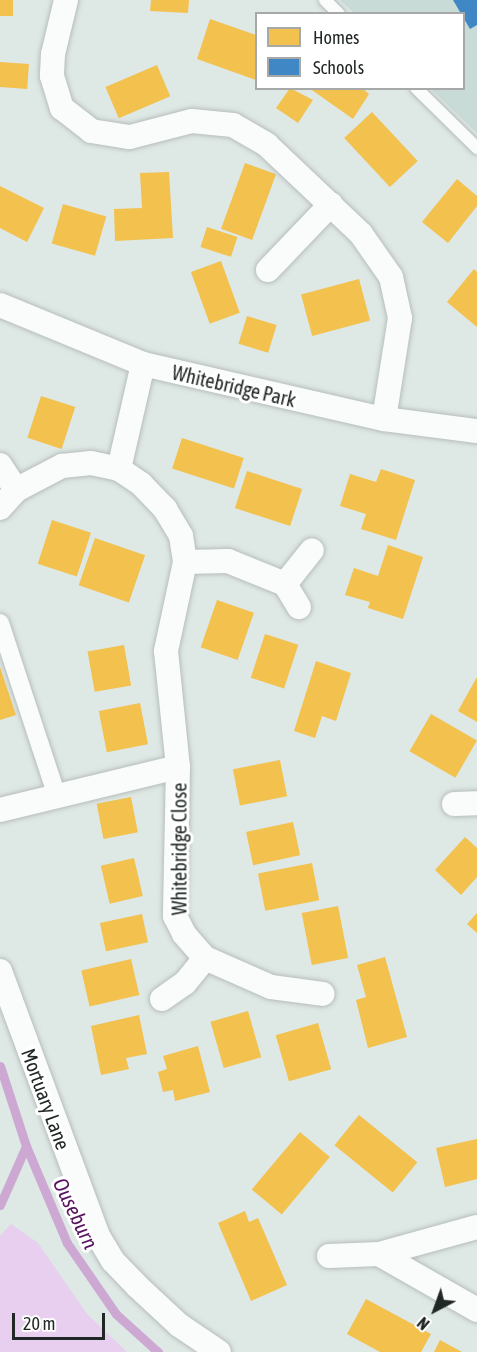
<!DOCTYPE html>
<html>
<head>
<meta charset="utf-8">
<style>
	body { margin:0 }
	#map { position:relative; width:477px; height:1352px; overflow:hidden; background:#dee8e5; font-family:"Asap Condensed",sans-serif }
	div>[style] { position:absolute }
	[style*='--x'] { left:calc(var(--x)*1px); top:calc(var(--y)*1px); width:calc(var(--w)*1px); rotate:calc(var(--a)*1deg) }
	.built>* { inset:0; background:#c9dbd7 }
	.green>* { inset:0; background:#e8ceef }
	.homes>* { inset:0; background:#f2c14e; transform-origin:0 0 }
	.schools>* { inset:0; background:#3f88c5 }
	.stream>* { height:9px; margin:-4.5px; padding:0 4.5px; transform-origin:4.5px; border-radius:4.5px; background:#cca8d3 }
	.roads { filter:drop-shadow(0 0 2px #b7bebc) drop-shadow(0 0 2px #b7bebc) }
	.service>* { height:12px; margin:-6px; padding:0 6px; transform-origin:6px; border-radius:6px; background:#fafcfb }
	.pedestrian>* { height:18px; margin:-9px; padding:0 9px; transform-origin:9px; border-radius:9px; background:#fafcfb }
	.minor>* { height:24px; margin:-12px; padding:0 12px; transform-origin:12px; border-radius:12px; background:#fafcfb }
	span { translate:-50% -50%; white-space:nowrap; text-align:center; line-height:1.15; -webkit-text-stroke:6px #fff; paint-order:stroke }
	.street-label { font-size:20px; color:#202725 }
	.water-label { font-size:21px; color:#581460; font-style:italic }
	.legend { position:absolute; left:255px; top:12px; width:210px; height:78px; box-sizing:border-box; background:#fff; border:2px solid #a6a9a8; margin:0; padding:8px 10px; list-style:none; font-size:18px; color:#202725 }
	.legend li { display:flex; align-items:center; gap:12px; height:30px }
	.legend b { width:30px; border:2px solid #a6a9a8 }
	.north { position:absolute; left:405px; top:1280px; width:60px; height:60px; -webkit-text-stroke:4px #fff; paint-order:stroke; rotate:221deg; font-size:16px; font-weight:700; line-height:24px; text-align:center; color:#202725 }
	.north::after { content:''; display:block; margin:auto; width:21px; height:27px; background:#202725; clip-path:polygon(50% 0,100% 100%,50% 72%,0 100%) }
	.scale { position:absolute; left:12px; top:1313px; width:93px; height:27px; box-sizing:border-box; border:3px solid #202725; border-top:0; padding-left:8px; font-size:18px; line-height:21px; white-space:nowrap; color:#202725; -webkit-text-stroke:4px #fff; paint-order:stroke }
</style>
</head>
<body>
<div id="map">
	<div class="built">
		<div style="clip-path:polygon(340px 0,477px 0,477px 133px,431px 89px,464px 88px,464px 14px,354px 13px)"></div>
	</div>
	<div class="green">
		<div style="clip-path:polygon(11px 1224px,38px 1243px,87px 1314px,127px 1352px,0 1352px,0 1236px)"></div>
	</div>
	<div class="homes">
		<div style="left:0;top:0;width:13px;height:16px"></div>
		<div style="clip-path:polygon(151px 0,189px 0,188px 13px,150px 11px)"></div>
		<div style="clip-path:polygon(210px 19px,256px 35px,256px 80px,197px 59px)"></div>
		<div style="left:0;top:62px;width:29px;height:25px;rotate:4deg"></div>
		<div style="left:157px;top:65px;width:34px;height:56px;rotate:67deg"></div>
		<div style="clip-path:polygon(290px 88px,313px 100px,298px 123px,276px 108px)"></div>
		<div style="clip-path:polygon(309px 88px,362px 88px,369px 94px,353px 119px)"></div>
		<div style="left:372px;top:112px;width:67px;height:38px;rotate:47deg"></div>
		<div style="left:245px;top:163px;width:33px;height:70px;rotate:20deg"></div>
		<div style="clip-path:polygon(169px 172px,173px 238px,115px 241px,114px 209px,142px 208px,140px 173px)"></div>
		<div style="clip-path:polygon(457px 179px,477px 196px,477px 206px,448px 243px,422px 222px)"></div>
		<div style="clip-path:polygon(0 186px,44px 208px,27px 242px,0 228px)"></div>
		<div style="left:63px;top:204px;width:45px;height:41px;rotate:16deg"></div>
		<div style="left:207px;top:227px;width:32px;height:21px;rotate:18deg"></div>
		<div style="left:221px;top:261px;width:55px;height:32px;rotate:70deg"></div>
		<div style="clip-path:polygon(474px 269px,477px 272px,477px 327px,447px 302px)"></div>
		<div style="left:359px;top:279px;width:43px;height:60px;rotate:75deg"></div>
		<div style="left:247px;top:316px;width:31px;height:29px;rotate:17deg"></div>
		<div style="left:41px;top:396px;width:36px;height:44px;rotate:18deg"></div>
		<div style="left:182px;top:438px;width:65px;height:32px;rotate:18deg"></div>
		<div style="clip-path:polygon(381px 469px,415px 480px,396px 540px,361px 529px,366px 514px,340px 506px,350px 474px,376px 482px)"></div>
		<div style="left:247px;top:471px;width:58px;height:39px;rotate:18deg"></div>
		<div style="left:52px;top:520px;width:41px;height:46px;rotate:18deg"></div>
		<div style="left:95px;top:538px;width:53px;height:50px;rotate:19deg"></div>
		<div style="clip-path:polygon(388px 545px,423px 557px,403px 619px,368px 608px,370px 602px,345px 595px,354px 568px,378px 576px)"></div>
		<div style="left:217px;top:600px;width:39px;height:50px;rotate:19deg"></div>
		<div style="left:265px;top:634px;width:35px;height:46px;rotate:18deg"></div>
		<div style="left:124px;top:645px;width:41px;height:37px;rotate:80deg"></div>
		<div style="clip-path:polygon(316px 661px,351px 673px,336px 721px,322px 716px,315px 738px,294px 731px)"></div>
		<div style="clip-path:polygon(0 667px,16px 715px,0 720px)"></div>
		<div style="clip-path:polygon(477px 677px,477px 722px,458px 711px)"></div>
		<div style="left:140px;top:703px;width:42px;height:42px;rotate:79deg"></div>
		<div style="left:431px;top:714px;width:53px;height:43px;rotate:30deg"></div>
		<div style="left:280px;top:760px;width:37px;height:48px;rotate:79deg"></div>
		<div style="left:131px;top:797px;width:36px;height:35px;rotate:79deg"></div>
		<div style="left:293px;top:822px;width:34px;height:48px;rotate:78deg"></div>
		<div style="clip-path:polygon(465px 837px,477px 848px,477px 877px,461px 895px,435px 870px)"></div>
		<div style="left:134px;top:858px;width:39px;height:34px;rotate:77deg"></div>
		<div style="left:312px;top:863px;width:38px;height:55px;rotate:79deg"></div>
		<div style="left:338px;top:906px;width:53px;height:37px;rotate:79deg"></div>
		<div style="clip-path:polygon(477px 913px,477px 933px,467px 924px)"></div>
		<div style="left:142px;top:914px;width:29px;height:43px;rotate:78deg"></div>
		<div style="clip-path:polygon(385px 957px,407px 1037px,368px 1048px,356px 1000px,366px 997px,357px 965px)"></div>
		<div style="left:131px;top:959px;width:37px;height:51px;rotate:77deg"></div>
		<div style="left:248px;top:1011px;width:48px;height:39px;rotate:74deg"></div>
		<div style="clip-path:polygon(139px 1015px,147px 1054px,126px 1058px,129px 1069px,101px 1075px,91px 1026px)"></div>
		<div style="left:318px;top:1023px;width:48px;height:44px;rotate:74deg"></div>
		<div style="clip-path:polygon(198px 1046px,210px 1092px,175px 1101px,173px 1090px,163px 1092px,158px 1072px,167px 1069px,163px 1056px)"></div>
		<div style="left:359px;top:1115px;width:75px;height:39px;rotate:39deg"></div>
		<div style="left:300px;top:1132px;width:39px;height:75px;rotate:40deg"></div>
		<div style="clip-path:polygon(477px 1139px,477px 1179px,445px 1187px,436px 1148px)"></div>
		<div style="clip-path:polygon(245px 1211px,249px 1222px,258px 1218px,287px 1285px,251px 1301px,218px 1223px)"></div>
		<div style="clip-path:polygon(366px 1299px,431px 1334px,421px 1352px,380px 1352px,347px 1334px)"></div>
		<div style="clip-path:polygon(440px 1340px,462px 1352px,434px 1352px)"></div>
	</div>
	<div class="schools">
		<div style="clip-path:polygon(453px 0,477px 0,477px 25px,470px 29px)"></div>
	</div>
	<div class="stream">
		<div style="--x:0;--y:1066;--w:84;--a:72"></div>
		<div style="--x:26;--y:1146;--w:105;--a:67.1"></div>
		<div style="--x:67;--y:1243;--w:86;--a:55.4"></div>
		<div style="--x:116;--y:1314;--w:57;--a:42.1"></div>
		<div style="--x:0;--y:1205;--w:64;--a:-66.2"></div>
	</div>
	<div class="roads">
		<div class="service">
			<div style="--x:325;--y:0;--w:20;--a:45"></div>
			<div style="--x:416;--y:88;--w:86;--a:44.5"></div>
		</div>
		<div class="pedestrian">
			<div style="--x:0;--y:623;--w:179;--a:71.8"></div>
		</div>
		<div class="minor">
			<div style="--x:66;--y:0;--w:56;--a:103.5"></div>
			<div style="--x:53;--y:54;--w:22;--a:93"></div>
			<div style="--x:52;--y:76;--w:34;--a:73"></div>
			<div style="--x:62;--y:108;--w:37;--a:38"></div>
			<div style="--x:91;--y:131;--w:39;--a:9"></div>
			<div style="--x:130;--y:137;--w:64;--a:-14.5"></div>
			<div style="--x:192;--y:121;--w:41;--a:5.6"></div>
			<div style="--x:233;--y:125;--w:39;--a:30"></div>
			<div style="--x:267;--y:145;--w:129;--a:43.4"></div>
			<div style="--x:361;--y:234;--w:52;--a:55.1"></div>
			<div style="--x:391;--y:277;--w:42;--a:77.6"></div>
			<div style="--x:400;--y:318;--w:102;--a:99"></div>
			<div style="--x:268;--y:270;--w:91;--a:-46.3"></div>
			<div style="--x:0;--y:305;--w:155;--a:22.4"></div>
			<div style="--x:143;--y:364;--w:247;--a:12.9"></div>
			<div style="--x:384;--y:419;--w:94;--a:7.4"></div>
			<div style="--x:143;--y:364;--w:108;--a:102.9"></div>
			<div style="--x:119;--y:469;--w:27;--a:34"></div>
			<div style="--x:141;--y:484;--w:35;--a:46"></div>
			<div style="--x:165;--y:509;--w:31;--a:59"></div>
			<div style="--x:181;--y:536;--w:26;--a:81"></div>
			<div style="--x:185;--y:562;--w:91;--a:102.1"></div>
			<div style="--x:166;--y:651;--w:117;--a:84.1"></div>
			<div style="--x:178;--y:767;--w:149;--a:91.2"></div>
			<div style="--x:175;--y:916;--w:20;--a:63"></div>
			<div style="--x:184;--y:934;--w:32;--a:49"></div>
			<div style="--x:205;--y:958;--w:72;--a:23.7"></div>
			<div style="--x:271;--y:987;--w:52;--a:7.7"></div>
			<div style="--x:0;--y:465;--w:30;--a:57"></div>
			<div style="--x:0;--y:508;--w:24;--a:-48"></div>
			<div style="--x:16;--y:490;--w:52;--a:-27.6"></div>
			<div style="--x:62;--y:466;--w:29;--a:-6"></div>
			<div style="--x:91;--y:463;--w:29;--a:12"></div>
			<div style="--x:185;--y:562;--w:43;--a:-1.3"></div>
			<div style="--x:228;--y:561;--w:61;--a:22"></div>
			<div style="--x:285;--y:584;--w:43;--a:-51.5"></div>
			<div style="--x:285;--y:584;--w:27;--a:59"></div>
			<div style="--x:454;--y:804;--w:23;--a:-2"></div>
			<div style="--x:0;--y:810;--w:183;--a:-13.6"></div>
			<div style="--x:0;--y:971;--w:283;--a:69.7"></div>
			<div style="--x:98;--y:1236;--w:29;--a:59"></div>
			<div style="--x:113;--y:1261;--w:35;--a:46"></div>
			<div style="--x:137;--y:1286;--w:57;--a:42.9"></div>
			<div style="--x:179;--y:1325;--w:48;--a:34"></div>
			<div style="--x:162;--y:999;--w:28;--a:-35"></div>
			<div style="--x:185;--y:983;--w:32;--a:-51"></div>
			<div style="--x:379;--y:1254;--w:102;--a:-15.4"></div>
			<div style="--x:329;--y:1256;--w:50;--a:-2.3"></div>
			<div style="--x:379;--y:1254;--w:113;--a:29.7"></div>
		</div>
	</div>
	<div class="street-label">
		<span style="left:234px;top:386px;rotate:13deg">Whitebridge Park</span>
		<span style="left:179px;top:849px;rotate:-90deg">Whitebridge Close</span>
		<span style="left:46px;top:1099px;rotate:70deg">Mortuary Lane</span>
	</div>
	<div class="water-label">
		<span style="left:76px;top:1213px;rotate:64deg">Ouseburn</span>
	</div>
	<ul class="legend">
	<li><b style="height:16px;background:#f2c14e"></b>Homes</li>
	<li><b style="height:16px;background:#3f88c5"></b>Schools</li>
	</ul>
	<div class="north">N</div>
	<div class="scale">20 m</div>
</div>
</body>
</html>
